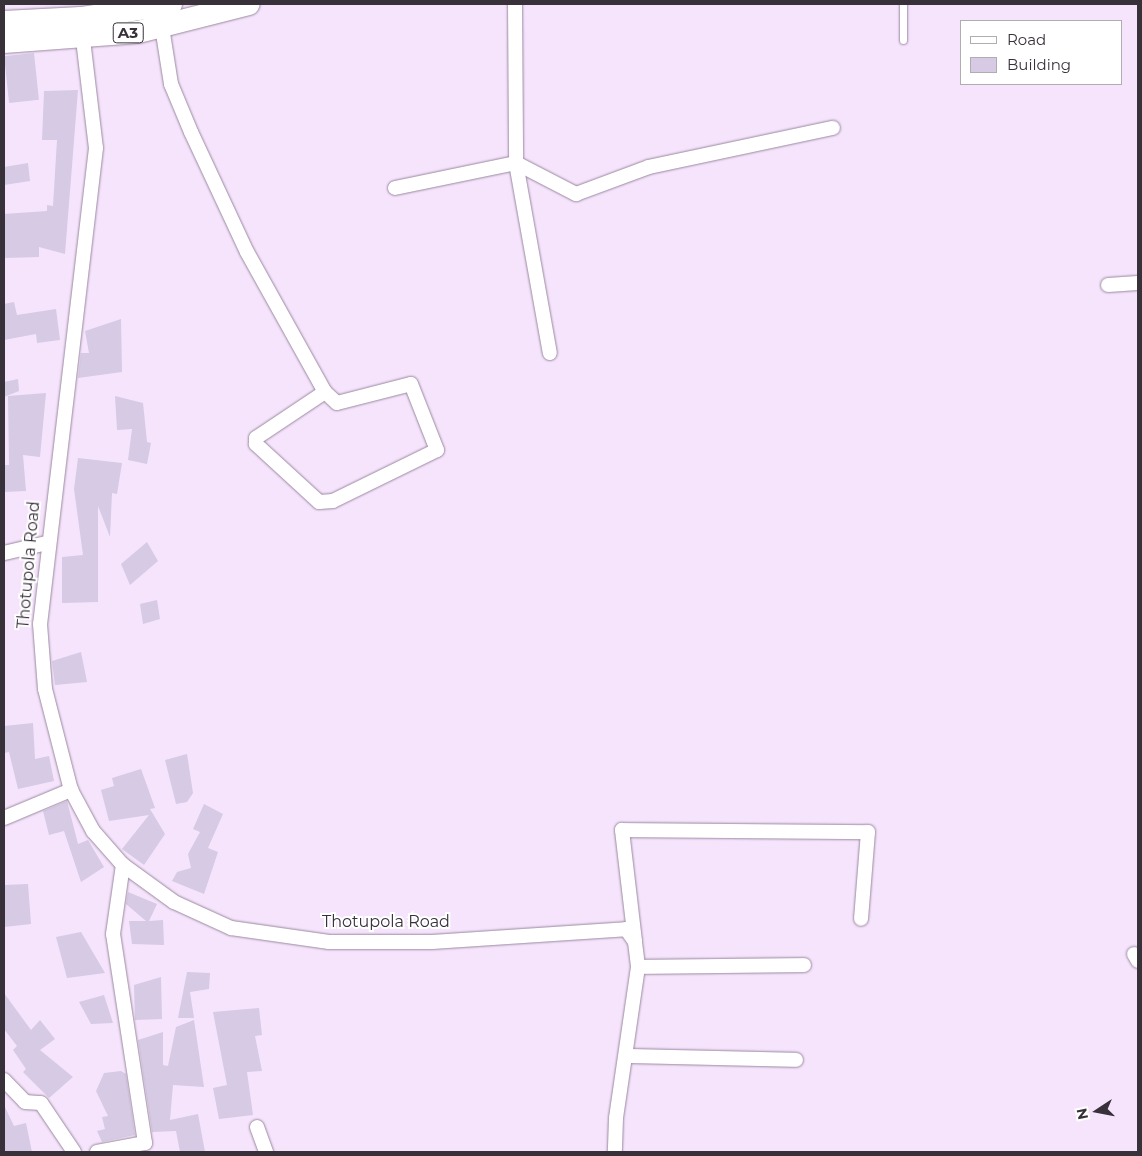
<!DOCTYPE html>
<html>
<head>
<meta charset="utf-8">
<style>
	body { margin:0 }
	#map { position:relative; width:1142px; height:1156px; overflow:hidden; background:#f6e4fd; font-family:Montserrat,sans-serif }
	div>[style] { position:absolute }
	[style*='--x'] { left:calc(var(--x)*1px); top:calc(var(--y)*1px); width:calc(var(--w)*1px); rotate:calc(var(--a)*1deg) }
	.building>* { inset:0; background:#d6cae4; transform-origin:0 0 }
	.roads { filter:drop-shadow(0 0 1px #99899f) drop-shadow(0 0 1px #99899f) }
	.service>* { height:7px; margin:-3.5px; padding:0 3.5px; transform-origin:3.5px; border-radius:3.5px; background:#fff }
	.minor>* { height:14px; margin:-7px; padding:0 7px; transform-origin:7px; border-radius:7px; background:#fff }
	.trunk>* { height:22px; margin:-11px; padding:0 11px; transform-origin:11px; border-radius:11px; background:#fff }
	span { translate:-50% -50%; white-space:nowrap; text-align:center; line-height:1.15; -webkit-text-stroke:4px #fff; paint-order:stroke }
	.shield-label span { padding:1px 4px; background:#fff; border:1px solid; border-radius:4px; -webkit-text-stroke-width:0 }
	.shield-label { font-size:15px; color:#38313a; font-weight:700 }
	.street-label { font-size:16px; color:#38313a }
	.frame { position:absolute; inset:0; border:5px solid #38313a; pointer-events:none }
	.legend { position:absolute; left:960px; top:20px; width:162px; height:65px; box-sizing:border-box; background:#fff; border:1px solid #afadb0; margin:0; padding:6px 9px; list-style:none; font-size:15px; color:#38313a }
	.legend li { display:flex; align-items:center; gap:10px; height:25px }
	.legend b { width:25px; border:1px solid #afadb0 }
	.north { position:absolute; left:1072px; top:1086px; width:50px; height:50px; -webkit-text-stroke:4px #fff; paint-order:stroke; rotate:259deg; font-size:14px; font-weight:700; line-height:20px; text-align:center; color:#38313a }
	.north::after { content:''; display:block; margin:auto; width:18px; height:22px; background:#38313a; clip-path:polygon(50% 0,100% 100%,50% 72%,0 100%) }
</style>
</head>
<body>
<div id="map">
	<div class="building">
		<div style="left:34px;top:53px;width:47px;height:30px;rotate:84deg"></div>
		<div style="clip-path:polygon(78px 90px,65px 254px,39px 247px,39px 257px,4px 258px,4px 214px,47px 211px,47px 205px,53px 206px,57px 140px,42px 140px,44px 91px)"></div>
		<div style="clip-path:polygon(28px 163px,30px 181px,4px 185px,4px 167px)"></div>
		<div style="clip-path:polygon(14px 302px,17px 315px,56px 309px,60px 340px,37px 343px,36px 334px,4px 340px,4px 304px)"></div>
		<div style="clip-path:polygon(121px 319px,122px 372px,78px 378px,81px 353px,89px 353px,85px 331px)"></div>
		<div style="clip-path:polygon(18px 379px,19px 391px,4px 397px,4px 382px)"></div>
		<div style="clip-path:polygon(46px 393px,40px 457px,23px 455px,26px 491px,4px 492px,4px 465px,9px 465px,8px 396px)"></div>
		<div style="clip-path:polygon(115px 396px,143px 403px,147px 442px,151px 443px,147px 464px,128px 460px,132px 429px,117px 430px)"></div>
		<div style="clip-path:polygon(78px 458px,122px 463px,117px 494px,112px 493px,110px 537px,98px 506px,98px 602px,62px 603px,62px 557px,83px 555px,74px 489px)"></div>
		<div style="clip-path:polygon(147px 542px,158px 561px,130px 585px,121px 564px)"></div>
		<div style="clip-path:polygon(157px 600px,160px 619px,143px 624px,140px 604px)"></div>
		<div style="clip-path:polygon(81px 652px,87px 682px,55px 685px,52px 661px)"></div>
		<div style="clip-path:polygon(33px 723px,35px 759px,49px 756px,54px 781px,18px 789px,9px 752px,4px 753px,4px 726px)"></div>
		<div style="clip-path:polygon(187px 754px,193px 793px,187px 802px,176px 804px,165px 760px)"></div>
		<div style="clip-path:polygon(141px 769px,155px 808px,150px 809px,165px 834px,144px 865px,122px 849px,149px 815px,109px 821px,101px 790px,114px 786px,112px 778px)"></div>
		<div style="clip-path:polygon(67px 801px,78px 844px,88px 840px,104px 867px,81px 882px,64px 831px,49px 835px,43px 811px)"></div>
		<div style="clip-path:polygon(204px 804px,223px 814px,208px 848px,218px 852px,204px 894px,172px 881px,177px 872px,191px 868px,188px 854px,200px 832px,193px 829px)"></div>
		<div style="clip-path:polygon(28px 884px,31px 924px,4px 927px,4px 885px)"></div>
		<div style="clip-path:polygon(128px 892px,157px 904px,149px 921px,163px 920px,164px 945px,132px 944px,129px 921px,146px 921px,126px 904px)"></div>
		<div style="clip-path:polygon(81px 932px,105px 973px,67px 978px,56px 937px)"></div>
		<div style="clip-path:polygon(187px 972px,210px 973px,209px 989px,190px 992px,194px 1018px,178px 1018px)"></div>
		<div style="clip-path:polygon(161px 977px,162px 1019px,135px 1020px,134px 985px)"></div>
		<div style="clip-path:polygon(4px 993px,31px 1030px,40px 1020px,55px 1039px,40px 1050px,73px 1077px,49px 1098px,23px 1072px,26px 1069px,13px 1050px,17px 1046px,4px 1029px)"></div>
		<div style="clip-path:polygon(104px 995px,113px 1023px,91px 1024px,79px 1002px)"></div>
		<div style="clip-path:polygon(259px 1008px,262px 1035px,255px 1036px,262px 1071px,247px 1072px,253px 1115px,219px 1119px,213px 1088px,227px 1085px,213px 1012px)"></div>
		<div style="clip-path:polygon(194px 1020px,204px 1087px,173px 1085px,170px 1120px,198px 1114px,205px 1152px,180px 1152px,176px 1131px,152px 1132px,138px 1040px,163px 1032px,163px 1065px,168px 1066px,176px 1027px)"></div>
		<div style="clip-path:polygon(121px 1071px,126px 1074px,135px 1135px,102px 1142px,97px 1131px,105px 1129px,102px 1117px,108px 1116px,96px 1091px,104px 1073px)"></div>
		<div style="clip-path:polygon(4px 1105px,14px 1126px,26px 1123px,32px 1152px,4px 1152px)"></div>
	</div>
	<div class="roads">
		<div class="service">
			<div style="--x:903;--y:4;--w:36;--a:90"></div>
		</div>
		<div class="minor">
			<div style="--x:515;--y:4;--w:159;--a:89.6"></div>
			<div style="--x:516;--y:163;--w:193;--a:79.9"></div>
			<div style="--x:162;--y:27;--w:58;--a:81"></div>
			<div style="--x:171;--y:84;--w:52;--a:67.4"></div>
			<div style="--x:191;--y:132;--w:132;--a:65"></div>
			<div style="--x:247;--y:252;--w:160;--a:60.9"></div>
			<div style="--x:325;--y:392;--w:16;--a:43"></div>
			<div style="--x:337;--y:403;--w:76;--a:-14.4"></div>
			<div style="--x:411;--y:384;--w:71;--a:68.5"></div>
			<div style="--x:437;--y:450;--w:116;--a:153.9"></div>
			<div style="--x:333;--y:501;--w:14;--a:176"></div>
			<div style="--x:319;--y:502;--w:86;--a:-137.4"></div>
			<div style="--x:256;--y:444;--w:6;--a:-90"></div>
			<div style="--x:256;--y:438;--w:83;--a:-33.7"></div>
			<div style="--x:82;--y:31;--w:118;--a:83.2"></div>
			<div style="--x:96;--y:148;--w:479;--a:96.7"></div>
			<div style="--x:40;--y:624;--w:65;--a:85.6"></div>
			<div style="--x:45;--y:689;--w:104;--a:75.6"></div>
			<div style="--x:71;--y:790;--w:47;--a:61.8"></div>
			<div style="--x:93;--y:831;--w:45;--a:48.6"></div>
			<div style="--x:123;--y:865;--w:63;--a:36"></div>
			<div style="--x:174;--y:902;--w:63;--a:24.5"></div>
			<div style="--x:231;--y:928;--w:99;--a:8.1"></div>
			<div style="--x:329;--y:942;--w:103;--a:0"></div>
			<div style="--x:432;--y:942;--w:194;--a:-3.8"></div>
			<div style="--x:626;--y:929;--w:16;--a:55"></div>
			<div style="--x:635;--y:942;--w:25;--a:83"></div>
			<div style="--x:638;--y:967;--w:153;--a:98.3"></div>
			<div style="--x:616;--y:1118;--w:34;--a:92"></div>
			<div style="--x:395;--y:188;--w:124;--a:-11.7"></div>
			<div style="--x:516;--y:163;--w:68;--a:27.3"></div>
			<div style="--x:576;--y:194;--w:78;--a:-20.3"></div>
			<div style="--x:649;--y:167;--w:188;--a:-12"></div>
			<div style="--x:1108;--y:285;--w:30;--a:-4"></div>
			<div style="--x:4;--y:553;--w:44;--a:-13.1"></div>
			<div style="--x:4;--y:818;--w:73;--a:-22.7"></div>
			<div style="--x:635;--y:941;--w:112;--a:-96.7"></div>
			<div style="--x:622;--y:830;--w:246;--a:0.5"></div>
			<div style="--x:868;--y:832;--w:87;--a:94.6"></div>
			<div style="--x:1134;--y:954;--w:8;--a:60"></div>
			<div style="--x:638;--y:967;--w:166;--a:-0.7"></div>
			<div style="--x:626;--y:1056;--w:170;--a:1.3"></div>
			<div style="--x:4;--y:1080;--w:30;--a:46"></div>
			<div style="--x:25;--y:1102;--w:16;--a:4"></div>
			<div style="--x:41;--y:1103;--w:59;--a:56"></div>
			<div style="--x:257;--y:1127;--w:27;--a:70"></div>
			<div style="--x:97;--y:1152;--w:49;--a:-10.6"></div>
			<div style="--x:145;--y:1143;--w:211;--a:-98.7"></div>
			<div style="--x:113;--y:934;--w:70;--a:-81.8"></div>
		</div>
		<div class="trunk">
			<div style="--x:4;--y:22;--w:77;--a:-3"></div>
			<div style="--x:81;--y:18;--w:91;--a:-8.8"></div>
			<div style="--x:4;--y:42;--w:134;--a:-4.3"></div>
			<div style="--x:138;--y:32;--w:114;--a:-14.2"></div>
		</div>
	</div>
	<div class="shield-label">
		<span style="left:128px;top:33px">A3</span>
	</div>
	<div class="street-label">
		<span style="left:29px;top:565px;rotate:-85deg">Thotupola Road</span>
		<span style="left:386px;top:922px">Thotupola Road</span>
	</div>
	<div class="frame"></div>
	<ul class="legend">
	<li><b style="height:6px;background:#fff"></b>Road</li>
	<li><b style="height:14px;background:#d6cae4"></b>Building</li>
	</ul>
	<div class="north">N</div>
</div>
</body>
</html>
